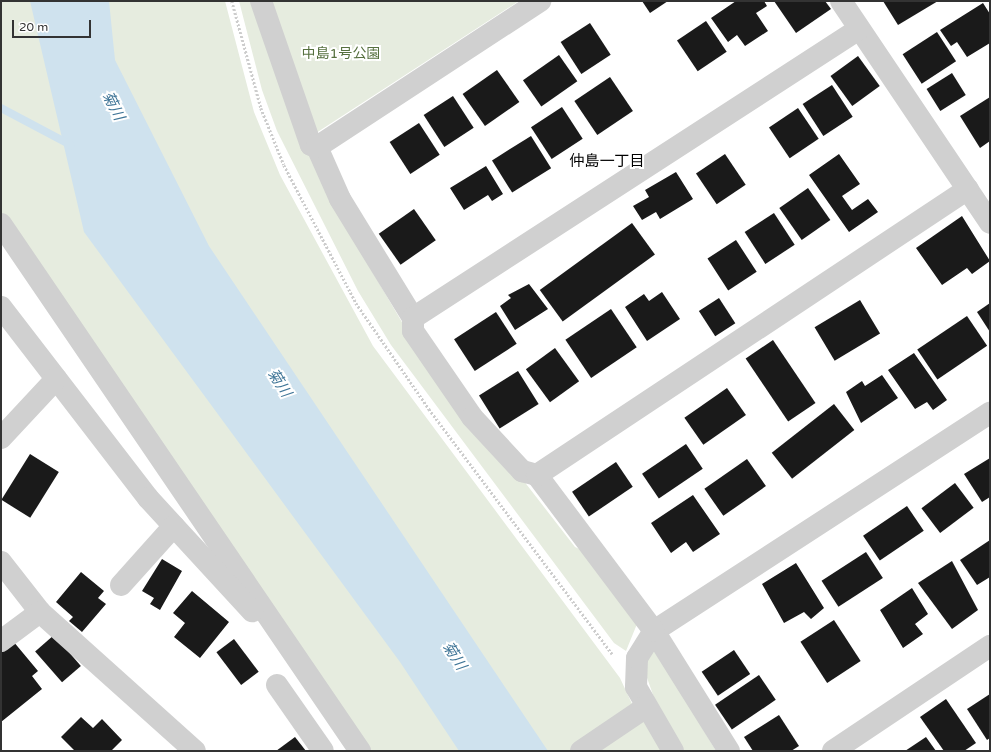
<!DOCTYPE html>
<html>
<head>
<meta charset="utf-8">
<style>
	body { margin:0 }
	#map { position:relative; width:991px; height:752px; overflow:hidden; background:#fff; font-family:"Varela Round","Noto Sans JP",sans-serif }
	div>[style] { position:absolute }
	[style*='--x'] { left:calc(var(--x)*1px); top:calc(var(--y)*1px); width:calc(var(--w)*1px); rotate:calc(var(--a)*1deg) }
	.green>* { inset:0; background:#e6ecdf }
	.water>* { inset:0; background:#cfe2ee }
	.stream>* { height:8px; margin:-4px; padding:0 4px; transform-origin:4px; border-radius:4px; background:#cfe2ee }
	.building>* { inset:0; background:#1a1a1a; transform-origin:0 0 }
	.path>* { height:2.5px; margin-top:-1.25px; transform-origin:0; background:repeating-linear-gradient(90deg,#cdcdcd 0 2px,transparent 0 4px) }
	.minor>* { height:22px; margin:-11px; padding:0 11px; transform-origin:11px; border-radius:11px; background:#d0d0d0 }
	span { translate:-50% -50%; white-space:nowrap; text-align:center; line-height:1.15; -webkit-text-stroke:4px #fff; paint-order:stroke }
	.park-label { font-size:14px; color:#56703f }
	.water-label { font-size:15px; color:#3f7597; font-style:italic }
	.neighbourhood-label { font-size:15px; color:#000 }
	.frame { position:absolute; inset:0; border:2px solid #333; pointer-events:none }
	.scale { position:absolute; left:12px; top:20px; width:79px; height:18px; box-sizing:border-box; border:2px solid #333; border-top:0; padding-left:5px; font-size:12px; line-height:14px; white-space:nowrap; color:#333; -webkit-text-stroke:3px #fff; paint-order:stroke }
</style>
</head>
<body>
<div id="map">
	<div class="green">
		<div style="clip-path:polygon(1px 1px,225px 1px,254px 112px,280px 175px,373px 346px,620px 678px,633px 706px,666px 751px,363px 751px,1px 224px)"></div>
		<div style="clip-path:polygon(239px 1px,259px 1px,339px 215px,406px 329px,575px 547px,586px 552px,637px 624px,626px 651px,614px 643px,391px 345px,358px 291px,277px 131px,262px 90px)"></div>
		<div style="clip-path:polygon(267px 1px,519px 1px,313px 135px)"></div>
		<div style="clip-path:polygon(654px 651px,682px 694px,716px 751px,680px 751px,658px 709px,645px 672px,647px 658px)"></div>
	</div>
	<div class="water">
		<div style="clip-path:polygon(30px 1px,109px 1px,115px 60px,209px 246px,548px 751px,459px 751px,400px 662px,84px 232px)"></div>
	</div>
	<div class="stream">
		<div style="--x:1;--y:108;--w:79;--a:27.9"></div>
	</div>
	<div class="building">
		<div style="clip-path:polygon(642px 1px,668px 1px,650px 13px)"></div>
		<div style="clip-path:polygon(736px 1px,764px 1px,767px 6px,756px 13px,768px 31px,745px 46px,737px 35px,728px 42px,711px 18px)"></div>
		<div style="clip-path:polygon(774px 1px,825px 1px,831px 9px,796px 33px)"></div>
		<div style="clip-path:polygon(883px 1px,938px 1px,898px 25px)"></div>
		<div style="clip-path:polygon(983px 3px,990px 14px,990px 43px,967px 57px,957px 42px,951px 46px,940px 30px)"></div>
		<div style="left:706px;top:21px;width:37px;height:35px;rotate:56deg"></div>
		<div style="left:590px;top:23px;width:38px;height:35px;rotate:57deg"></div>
		<div style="left:937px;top:32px;width:35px;height:41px;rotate:57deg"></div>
		<div style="left:559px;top:55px;width:32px;height:44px;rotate:55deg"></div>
		<div style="left:858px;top:56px;width:37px;height:34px;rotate:54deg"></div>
		<div style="left:497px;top:70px;width:39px;height:42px;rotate:55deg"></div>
		<div style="left:952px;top:73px;width:26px;height:30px;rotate:58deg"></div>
		<div style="left:610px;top:77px;width:41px;height:43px;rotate:56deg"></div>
		<div style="left:832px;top:85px;width:38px;height:35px;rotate:57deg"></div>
		<div style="left:453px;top:96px;width:38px;height:35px;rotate:57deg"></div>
		<div style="clip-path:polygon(990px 97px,990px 141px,980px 148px,960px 116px)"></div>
		<div style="left:562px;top:107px;width:38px;height:37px;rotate:57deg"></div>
		<div style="left:798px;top:108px;width:37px;height:35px;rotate:56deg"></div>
		<div style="left:419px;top:123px;width:38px;height:35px;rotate:57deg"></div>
		<div style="left:531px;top:136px;width:38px;height:46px;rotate:58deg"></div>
		<div style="left:725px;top:154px;width:37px;height:35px;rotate:56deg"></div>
		<div style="clip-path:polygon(839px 154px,860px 184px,842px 196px,852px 210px,868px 199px,878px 212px,849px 232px,809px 175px)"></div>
		<div style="clip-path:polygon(486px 166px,503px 194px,492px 201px,488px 195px,464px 210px,450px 188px)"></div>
		<div style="clip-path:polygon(676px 172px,693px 199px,660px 219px,656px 212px,642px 220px,633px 206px,649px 197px,645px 190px)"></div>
		<div style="left:808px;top:188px;width:39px;height:35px;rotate:55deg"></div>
		<div style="left:414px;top:209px;width:38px;height:43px;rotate:55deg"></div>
		<div style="left:774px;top:213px;width:38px;height:35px;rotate:57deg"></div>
		<div style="clip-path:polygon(962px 216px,990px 261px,972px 274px,967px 268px,942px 285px,916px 248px)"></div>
		<div style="left:632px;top:223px;width:39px;height:114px;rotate:54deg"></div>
		<div style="left:736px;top:240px;width:38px;height:34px;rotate:57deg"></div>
		<div style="clip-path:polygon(529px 284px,548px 309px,515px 330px,500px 306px,511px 298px,508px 295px)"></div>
		<div style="clip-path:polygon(662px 292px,680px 319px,647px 341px,625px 307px,644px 294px,649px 301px)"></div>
		<div style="left:719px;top:298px;width:30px;height:24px;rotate:57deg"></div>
		<div style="left:860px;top:300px;width:39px;height:53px;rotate:59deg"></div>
		<div style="clip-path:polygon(990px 303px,990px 332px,977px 312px)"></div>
		<div style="left:611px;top:309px;width:46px;height:55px;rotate:56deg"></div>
		<div style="left:496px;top:312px;width:38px;height:50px;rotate:57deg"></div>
		<div style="left:967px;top:316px;width:36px;height:60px;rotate:56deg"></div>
		<div style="left:773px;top:340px;width:76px;height:33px;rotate:56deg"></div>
		<div style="left:555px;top:348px;width:41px;height:36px;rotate:54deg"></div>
		<div style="clip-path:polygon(914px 353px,947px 400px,933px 410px,927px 402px,915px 409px,888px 370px)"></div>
		<div style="left:518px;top:371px;width:39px;height:46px;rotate:58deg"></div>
		<div style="clip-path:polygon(882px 375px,898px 398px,861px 423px,846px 392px,862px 381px,865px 386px)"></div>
		<div style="left:727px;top:388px;width:33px;height:52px;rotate:55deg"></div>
		<div style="left:834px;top:404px;width:33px;height:79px;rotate:52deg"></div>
		<div style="left:686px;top:444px;width:30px;height:53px;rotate:56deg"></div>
		<div style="left:30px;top:454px;width:34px;height:54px;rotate:32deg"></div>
		<div style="clip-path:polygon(990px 458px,990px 497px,982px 502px,964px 474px)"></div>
		<div style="left:747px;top:459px;width:33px;height:52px;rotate:55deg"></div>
		<div style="left:616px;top:462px;width:30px;height:53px;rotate:56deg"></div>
		<div style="left:955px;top:483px;width:31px;height:42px;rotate:53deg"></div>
		<div style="clip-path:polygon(693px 495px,720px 534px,693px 552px,686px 542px,671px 553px,651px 523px)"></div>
		<div style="left:907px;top:506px;width:30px;height:53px;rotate:56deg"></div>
		<div style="clip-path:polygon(990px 540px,990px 577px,977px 585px,960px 560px)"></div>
		<div style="left:866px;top:552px;width:31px;height:53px;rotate:57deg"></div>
		<div style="clip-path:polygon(162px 559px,182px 571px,160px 610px,150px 604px,154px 598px,142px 591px)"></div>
		<div style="clip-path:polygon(952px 561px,978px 610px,952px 629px,918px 583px)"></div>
		<div style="clip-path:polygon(796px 563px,824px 608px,811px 619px,804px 612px,784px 623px,762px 584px)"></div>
		<div style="clip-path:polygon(81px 572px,104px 591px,98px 598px,106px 604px,82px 632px,69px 621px,73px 617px,56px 602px)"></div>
		<div style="clip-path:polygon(912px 588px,928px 614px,915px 624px,923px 634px,903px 648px,880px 610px)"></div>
		<div style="clip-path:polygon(192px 591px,229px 622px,200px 658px,174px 637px,185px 623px,173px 613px)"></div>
		<div style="left:834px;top:620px;width:49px;height:40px;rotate:57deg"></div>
		<div style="left:54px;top:635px;width:41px;height:25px;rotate:49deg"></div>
		<div style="left:234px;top:639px;width:41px;height:22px;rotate:53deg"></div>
		<div style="clip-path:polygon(13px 641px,38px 671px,32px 676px,42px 689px,1px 722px,1px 651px)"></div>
		<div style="left:734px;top:650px;width:29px;height:39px;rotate:56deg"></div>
		<div style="left:759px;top:675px;width:30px;height:53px;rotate:56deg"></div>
		<div style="clip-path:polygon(990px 694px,990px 738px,987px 740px,967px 709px)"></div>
		<div style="clip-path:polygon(946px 699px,976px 743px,964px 751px,944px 751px,920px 717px)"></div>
		<div style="clip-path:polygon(779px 715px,799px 746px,791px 751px,753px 751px,744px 737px)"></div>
		<div style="clip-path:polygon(81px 717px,93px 728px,102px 719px,122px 740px,111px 751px,75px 751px,61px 737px)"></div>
		<div style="clip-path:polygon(295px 737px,306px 751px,276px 751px)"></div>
		<div style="clip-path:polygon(926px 737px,936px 751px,905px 751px)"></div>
	</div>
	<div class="path">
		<div style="--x:232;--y:1;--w:111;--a:74.8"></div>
		<div style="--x:261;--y:108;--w:61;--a:68"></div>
		<div style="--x:284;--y:165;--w:156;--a:62.4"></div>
		<div style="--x:356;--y:303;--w:129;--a:55.4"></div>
		<div style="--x:429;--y:409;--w:306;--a:53.2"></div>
	</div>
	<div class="minor">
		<div style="--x:261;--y:1;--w:152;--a:70.9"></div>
		<div style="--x:311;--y:145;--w:6;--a:18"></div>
		<div style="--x:317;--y:147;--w:57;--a:66.1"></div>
		<div style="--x:340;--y:199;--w:140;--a:58.5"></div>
		<div style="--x:413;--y:318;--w:13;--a:90"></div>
		<div style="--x:413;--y:331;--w:104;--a:55.5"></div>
		<div style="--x:472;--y:417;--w:74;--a:47.2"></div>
		<div style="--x:522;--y:471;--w:16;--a:15"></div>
		<div style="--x:841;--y:1;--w:267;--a:56.1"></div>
		<div style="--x:317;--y:147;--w:267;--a:-33.2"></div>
		<div style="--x:1;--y:224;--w:638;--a:55.74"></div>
		<div style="--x:1;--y:307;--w:241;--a:52.4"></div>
		<div style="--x:148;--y:498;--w:154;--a:47.4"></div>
		<div style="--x:413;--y:318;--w:531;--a:-32.94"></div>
		<div style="--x:1;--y:438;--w:81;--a:-47"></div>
		<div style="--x:1;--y:562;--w:63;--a:52"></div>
		<div style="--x:40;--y:612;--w:49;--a:143.4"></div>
		<div style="--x:121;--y:585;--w:79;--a:-48.1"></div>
		<div style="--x:40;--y:612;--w:208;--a:41.9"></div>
		<div style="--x:277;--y:685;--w:80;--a:55.1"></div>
		<div style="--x:581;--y:751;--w:78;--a:-34.1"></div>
		<div style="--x:673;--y:751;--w:74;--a:-120"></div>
		<div style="--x:636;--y:687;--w:29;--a:-88"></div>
		<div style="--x:637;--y:658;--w:32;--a:-58"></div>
		<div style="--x:654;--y:631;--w:401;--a:-33"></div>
		<div style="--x:729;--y:751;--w:142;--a:-122"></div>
		<div style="--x:654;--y:631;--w:195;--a:-126.9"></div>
		<div style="--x:537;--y:475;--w:517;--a:-33.57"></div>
		<div style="--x:833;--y:751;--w:189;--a:-33.8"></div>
	</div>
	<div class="park-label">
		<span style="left:341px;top:54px">中島1号公園</span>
	</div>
	<div class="water-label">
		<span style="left:113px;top:106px;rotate:63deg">菊川</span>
		<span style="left:279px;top:383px;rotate:57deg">菊川</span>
		<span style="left:454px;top:656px;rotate:57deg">菊川</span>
	</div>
	<div class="neighbourhood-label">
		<span style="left:607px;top:162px">仲島一丁目</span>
	</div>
	<div class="frame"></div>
	<div class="scale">20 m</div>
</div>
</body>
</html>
